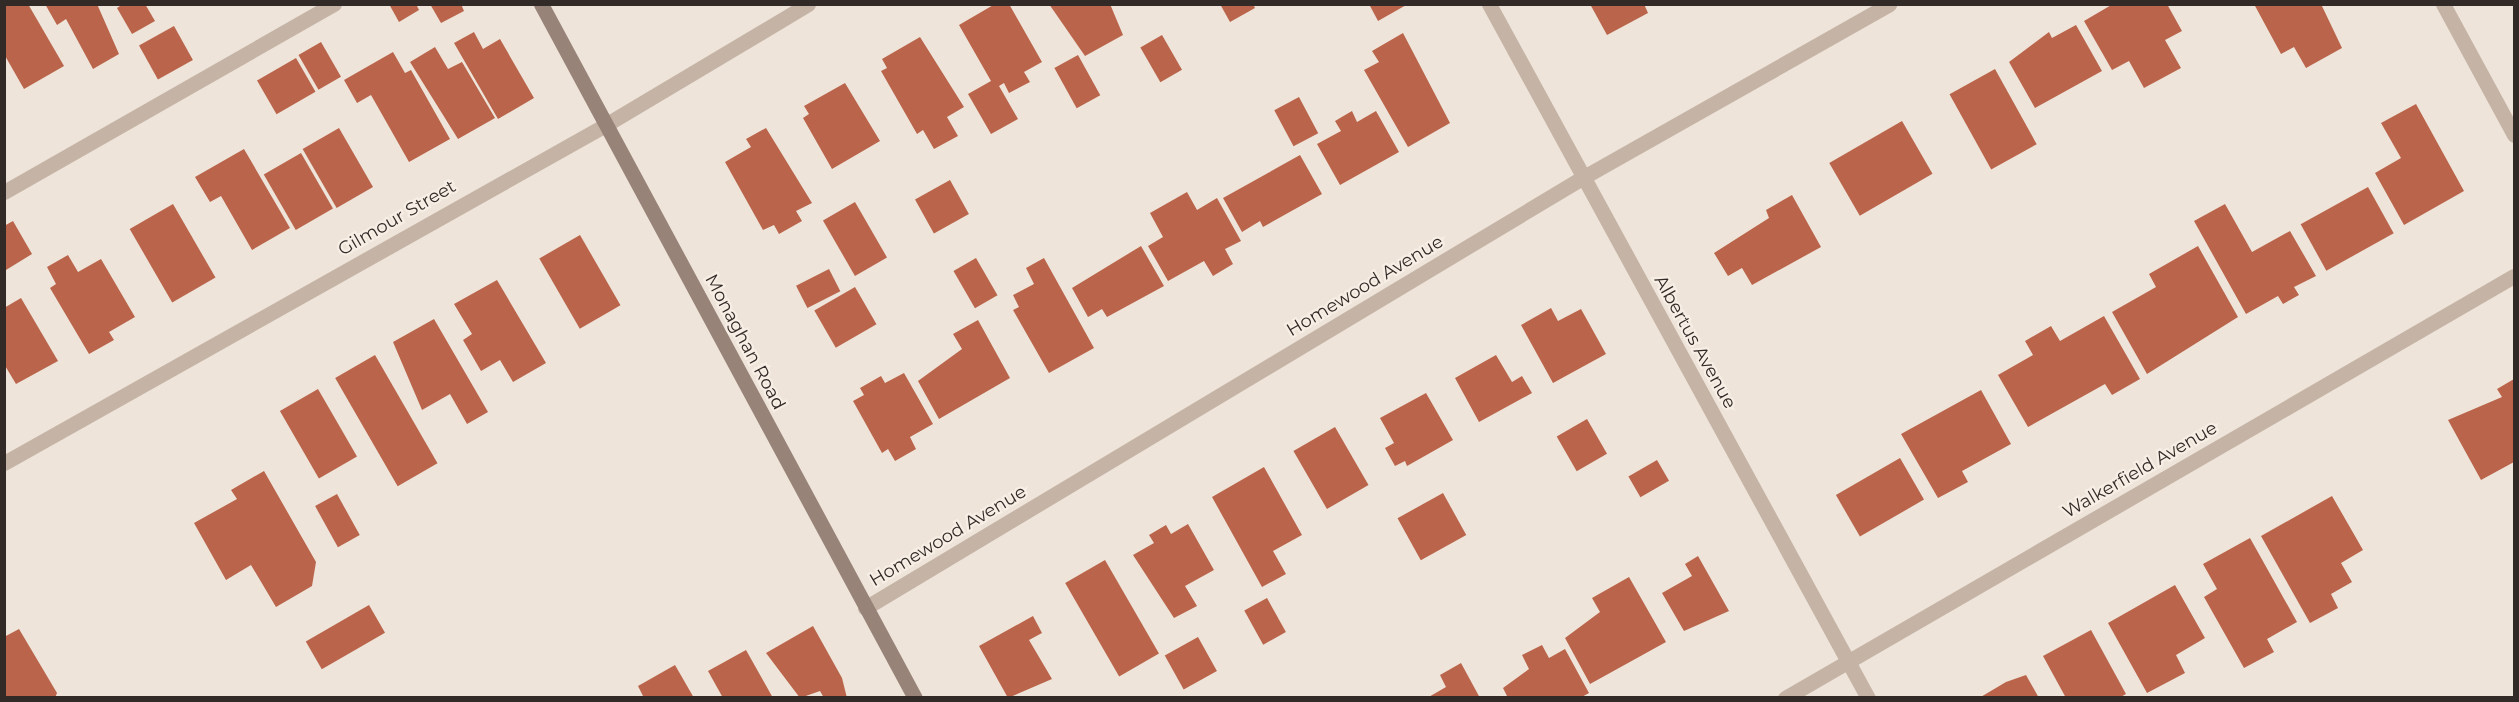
<!DOCTYPE html>
<html>
<head>
<meta charset="utf-8">
<style>
	body { margin:0 }
	#map { position:relative; width:2519px; height:702px; overflow:hidden; background:#eee4d9; font-family:Montserrat,sans-serif }
	div>[style] { position:absolute }
	[style*='--x'] { left:calc(var(--x)*1px); top:calc(var(--y)*1px); width:calc(var(--w)*1px); rotate:calc(var(--a)*1deg) }
	.building>* { inset:0; background:#ba654b; transform-origin:0 0 }
	.lane>* { height:15px; margin:-7.5px; padding:0 7.5px; transform-origin:7.5px; border-radius:7.5px; background:#c5b4a6 }
	.street>* { height:15px; margin:-7.5px; padding:0 7.5px; transform-origin:7.5px; border-radius:7.5px; background:#c5b4a6 }
	.secondary>* { height:15px; margin:-7.5px; padding:0 7.5px; transform-origin:7.5px; border-radius:7.5px; background:#988378 }
	span { translate:-50% -50%; white-space:nowrap; text-align:center; line-height:1.15; -webkit-text-stroke:4.5px #f7eee5; paint-order:stroke }
	.street-label { font-size:18px; color:#322a26 }
	.frame { position:absolute; inset:0; border:6px solid #322a26; pointer-events:none }
</style>
</head>
<body>
<div id="map">
	<div class="building">
		<div style="clip-path:polygon(4px 4px,28px 4px,64px 66px,24px 89px,4px 54px)"></div>
		<div style="clip-path:polygon(45px 4px,97px 4px,119px 54px,93px 69px,66px 19px,57px 25px)"></div>
		<div style="clip-path:polygon(123px 4px,145px 4px,155px 21px,132px 34px,117px 8px)"></div>
		<div style="clip-path:polygon(389px 4px,416px 4px,419px 10px,399px 22px)"></div>
		<div style="clip-path:polygon(430px 4px,461px 4px,464px 11px,441px 23px)"></div>
		<div style="clip-path:polygon(995px 4px,1009px 4px,1042px 62px,1024px 72px,1030px 82px,1009px 93px,1004px 83px,999px 86px,1018px 119px,991px 134px,968px 94px,991px 81px,959px 25px)"></div>
		<div style="clip-path:polygon(1049px 4px,1110px 4px,1123px 35px,1085px 56px)"></div>
		<div style="clip-path:polygon(1220px 4px,1253px 4px,1255px 8px,1230px 22px)"></div>
		<div style="clip-path:polygon(1369px 4px,1408px 4px,1378px 21px)"></div>
		<div style="clip-path:polygon(1590px 4px,1644px 4px,1648px 13px,1607px 35px)"></div>
		<div style="clip-path:polygon(2113px 4px,2167px 4px,2182px 31px,2165px 40px,2181px 68px,2144px 88px,2129px 61px,2112px 70px,2084px 21px)"></div>
		<div style="clip-path:polygon(2254px 4px,2321px 4px,2342px 48px,2306px 68px,2294px 47px,2281px 54px)"></div>
		<div style="clip-path:polygon(2076px 25px,2102px 71px,2035px 108px,2009px 62px,2049px 32px,2052px 38px)"></div>
		<div style="left:174px;top:26px;width:39px;height:40px;rotate:61deg"></div>
		<div style="clip-path:polygon(474px 32px,483px 49px,500px 39px,534px 98px,498px 119px,454px 43px)"></div>
		<div style="clip-path:polygon(1403px 33px,1450px 123px,1408px 147px,1364px 70px,1379px 62px,1372px 51px)"></div>
		<div style="left:1162px;top:35px;width:40px;height:25px;rotate:60deg"></div>
		<div style="clip-path:polygon(920px 37px,964px 107px,947px 117px,958px 136px,934px 149px,923px 130px,917px 134px,881px 71px,887px 68px,882px 59px)"></div>
		<div style="left:321px;top:42px;width:40px;height:26px;rotate:60deg"></div>
		<div style="clip-path:polygon(435px 47px,448px 69px,462px 62px,495px 118px,458px 139px,410px 62px)"></div>
		<div style="clip-path:polygon(393px 52px,405px 73px,411px 70px,450px 139px,409px 162px,371px 95px,357px 103px,344px 80px)"></div>
		<div style="left:1078px;top:55px;width:46px;height:27px;rotate:61deg"></div>
		<div style="left:296px;top:58px;width:39px;height:45px;rotate:60deg"></div>
		<div style="left:1995px;top:69px;width:86px;height:52px;rotate:61deg"></div>
		<div style="clip-path:polygon(845px 83px,880px 141px,832px 169px,803px 118px,809px 114px,804px 106px)"></div>
		<div style="left:1299px;top:97px;width:41px;height:28px;rotate:62deg"></div>
		<div style="clip-path:polygon(2416px 104px,2464px 191px,2404px 225px,2375px 173px,2401px 158px,2381px 123px)"></div>
		<div style="clip-path:polygon(1352px 111px,1357px 122px,1376px 111px,1399px 152px,1340px 185px,1317px 144px,1341px 131px,1335px 121px)"></div>
		<div style="left:1902px;top:121px;width:61px;height:84px;rotate:60deg"></div>
		<div style="left:339px;top:128px;width:68px;height:42px;rotate:60deg"></div>
		<div style="clip-path:polygon(766px 128px,812px 203px,796px 211px,802px 221px,779px 234px,774px 225px,763px 230px,725px 162px,751px 147px,746px 139px)"></div>
		<div style="clip-path:polygon(244px 149px,290px 228px,252px 250px,221px 196px,210px 202px,195px 177px)"></div>
		<div style="left:301px;top:153px;width:64px;height:43px;rotate:60deg"></div>
		<div style="clip-path:polygon(1300px 155px,1322px 194px,1263px 227px,1260px 221px,1242px 232px,1223px 198px)"></div>
		<div style="left:950px;top:180px;width:39px;height:40px;rotate:61deg"></div>
		<div style="left:2368px;top:187px;width:53px;height:77px;rotate:61deg"></div>
		<div style="clip-path:polygon(1187px 192px,1197px 210px,1217px 198px,1241px 241px,1225px 249px,1233px 264px,1213px 276px,1204px 261px,1168px 281px,1148px 246px,1163px 237px,1150px 213px)"></div>
		<div style="clip-path:polygon(1792px 195px,1821px 247px,1752px 285px,1742px 268px,1728px 276px,1714px 253px,1769px 218px,1766px 210px)"></div>
		<div style="left:855px;top:202px;width:64px;height:37px;rotate:60deg"></div>
		<div style="left:173px;top:204px;width:85px;height:50px;rotate:60deg"></div>
		<div style="clip-path:polygon(2225px 204px,2252px 252px,2290px 231px,2316px 276px,2294px 287px,2299px 295px,2283px 304px,2278px 296px,2246px 314px,2194px 221px)"></div>
		<div style="clip-path:polygon(13px 221px,32px 254px,6px 270px,4px 226px)"></div>
		<div style="left:580px;top:235px;width:81px;height:47px;rotate:60deg"></div>
		<div style="clip-path:polygon(1141px 246px,1164px 286px,1107px 317px,1102px 309px,1088px 317px,1072px 288px)"></div>
		<div style="clip-path:polygon(2198px 246px,2238px 317px,2147px 374px,2112px 312px,2156px 287px,2149px 274px)"></div>
		<div style="clip-path:polygon(68px 255px,78px 272px,101px 259px,135px 317px,109px 332px,114px 340px,89px 354px,50px 288px,56px 284px,47px 267px)"></div>
		<div style="left:976px;top:258px;width:43px;height:26px;rotate:60deg"></div>
		<div style="clip-path:polygon(1044px 258px,1094px 348px,1049px 373px,1013px 310px,1019px 307px,1013px 295px,1034px 284px,1026px 268px)"></div>
		<div style="left:829px;top:269px;width:25px;height:37px;rotate:63deg"></div>
		<div style="clip-path:polygon(497px 280px,546px 363px,513px 382px,500px 360px,481px 371px,463px 340px,472px 334px,454px 304px)"></div>
		<div style="left:855px;top:287px;width:43px;height:47px;rotate:60deg"></div>
		<div style="clip-path:polygon(21px 298px,58px 361px,16px 384px,4px 364px,4px 308px)"></div>
		<div style="clip-path:polygon(1551px 308px,1558px 321px,1581px 309px,1606px 354px,1553px 383px,1521px 325px)"></div>
		<div style="clip-path:polygon(2104px 316px,2140px 379px,2112px 395px,2105px 384px,2028px 427px,1998px 375px,2033px 355px,2025px 341px,2051px 326px,2060px 341px)"></div>
		<div style="clip-path:polygon(434px 319px,488px 412px,467px 424px,450px 394px,422px 410px,393px 342px)"></div>
		<div style="clip-path:polygon(978px 320px,1010px 378px,939px 419px,918px 381px,962px 349px,953px 334px)"></div>
		<div style="left:375px;top:355px;width:125px;height:46px;rotate:60deg"></div>
		<div style="clip-path:polygon(1496px 355px,1512px 382px,1522px 376px,1532px 393px,1479px 422px,1455px 378px)"></div>
		<div style="clip-path:polygon(904px 373px,933px 424px,910px 437px,916px 449px,895px 461px,888px 449px,882px 453px,853px 401px,864px 395px,860px 388px,881px 376px,885px 383px)"></div>
		<div style="clip-path:polygon(2514px 379px,2514px 462px,2481px 480px,2448px 420px,2502px 397px,2497px 389px)"></div>
		<div style="left:318px;top:389px;width:78px;height:44px;rotate:60deg"></div>
		<div style="clip-path:polygon(1981px 390px,2011px 444px,1962px 471px,1968px 482px,1938px 498px,1901px 434px)"></div>
		<div style="clip-path:polygon(1426px 393px,1453px 440px,1407px 466px,1405px 461px,1395px 466px,1385px 448px,1394px 443px,1380px 418px)"></div>
		<div style="left:1587px;top:419px;width:40px;height:35px;rotate:60deg"></div>
		<div style="left:1335px;top:427px;width:67px;height:48px;rotate:60deg"></div>
		<div style="left:1900px;top:458px;width:48px;height:74px;rotate:60deg"></div>
		<div style="left:1657px;top:460px;width:24px;height:33px;rotate:60deg"></div>
		<div style="clip-path:polygon(1264px 467px,1302px 535px,1273px 551px,1286px 574px,1262px 587px,1212px 497px)"></div>
		<div style="clip-path:polygon(264px 471px,316px 562px,312px 586px,276px 607px,251px 565px,226px 580px,194px 523px,237px 499px,231px 490px)"></div>
		<div style="left:1443px;top:493px;width:48px;height:52px;rotate:61deg"></div>
		<div style="left:337px;top:494px;width:47px;height:25px;rotate:61deg"></div>
		<div style="clip-path:polygon(2332px 496px,2363px 550px,2341px 563px,2352px 582px,2331px 594px,2338px 608px,2310px 623px,2261px 536px)"></div>
		<div style="clip-path:polygon(1188px 524px,1214px 570px,1185px 586px,1197px 606px,1174px 618px,1133px 555px,1154px 543px,1149px 535px,1166px 525px,1171px 534px)"></div>
		<div style="clip-path:polygon(2250px 538px,2297px 622px,2267px 639px,2274px 652px,2244px 668px,2204px 597px,2217px 589px,2203px 564px)"></div>
		<div style="clip-path:polygon(1698px 556px,1729px 611px,1684px 631px,1662px 593px,1692px 576px,1685px 564px)"></div>
		<div style="left:1105px;top:560px;width:108px;height:46px;rotate:60deg"></div>
		<div style="clip-path:polygon(1629px 577px,1666px 642px,1590px 684px,1565px 638px,1600px 612px,1592px 598px)"></div>
		<div style="clip-path:polygon(2175px 585px,2205px 638px,2176px 655px,2185px 673px,2147px 693px,2108px 623px)"></div>
		<div style="left:1267px;top:598px;width:39px;height:26px;rotate:61deg"></div>
		<div style="left:369px;top:605px;width:32px;height:73px;rotate:60deg"></div>
		<div style="clip-path:polygon(1033px 616px,1042px 633px,1029px 640px,1052px 679px,1008px 698px,979px 646px)"></div>
		<div style="clip-path:polygon(813px 626px,842px 678px,847px 698px,824px 698px,820px 691px,800px 698px,766px 653px)"></div>
		<div style="clip-path:polygon(19px 629px,57px 693px,55px 698px,4px 698px,4px 637px)"></div>
		<div style="clip-path:polygon(2091px 630px,2126px 694px,2119px 698px,2066px 698px,2043px 656px)"></div>
		<div style="left:1198px;top:637px;width:39px;height:38px;rotate:61deg"></div>
		<div style="clip-path:polygon(1542px 645px,1549px 658px,1565px 649px,1589px 693px,1580px 698px,1508px 698px,1503px 688px,1529px 669px,1522px 655px)"></div>
		<div style="clip-path:polygon(746px 650px,773px 698px,723px 698px,708px 671px)"></div>
		<div style="clip-path:polygon(1461px 663px,1480px 698px,1427px 698px,1446px 687px,1440px 675px)"></div>
		<div style="clip-path:polygon(675px 665px,694px 698px,644px 698px,638px 686px)"></div>
		<div style="clip-path:polygon(2026px 675px,2039px 698px,1979px 698px,2006px 682px)"></div>
	</div>
	<div class="lane">
		<div style="--x:4;--y:192;--w:380;--a:-29.7"></div>
	</div>
	<div class="street">
		<div style="--x:1489;--y:4;--w:791;--a:61.36"></div>
		<div style="--x:2443;--y:4;--w:149;--a:61.5"></div>
		<div style="--x:4;--y:463;--w:692;--a:-29.34"></div>
		<div style="--x:607;--y:124;--w:234;--a:-30.8"></div>
		<div style="--x:865;--y:608;--w:836;--a:-30.95"></div>
		<div style="--x:1582;--y:178;--w:353;--a:-29.5"></div>
		<div style="--x:1785;--y:698;--w:842;--a:-30.07"></div>
	</div>
	<div class="secondary">
		<div style="--x:541;--y:4;--w:788;--a:61.68"></div>
	</div>
	<div class="street-label">
		<span style="left:397px;top:218px;rotate:-30deg">Gilmour Street</span>
		<span style="left:1365px;top:286px;rotate:-31deg">Homewood Avenue</span>
		<span style="left:745px;top:342px;rotate:62deg">Monaghan Road</span>
		<span style="left:1695px;top:342px;rotate:61deg">Albertus Avenue</span>
		<span style="left:2140px;top:470px;rotate:-30deg">Walkerfield Avenue</span>
		<span style="left:948px;top:536px;rotate:-31deg">Homewood Avenue</span>
	</div>
	<div class="frame"></div>
</div>
</body>
</html>
